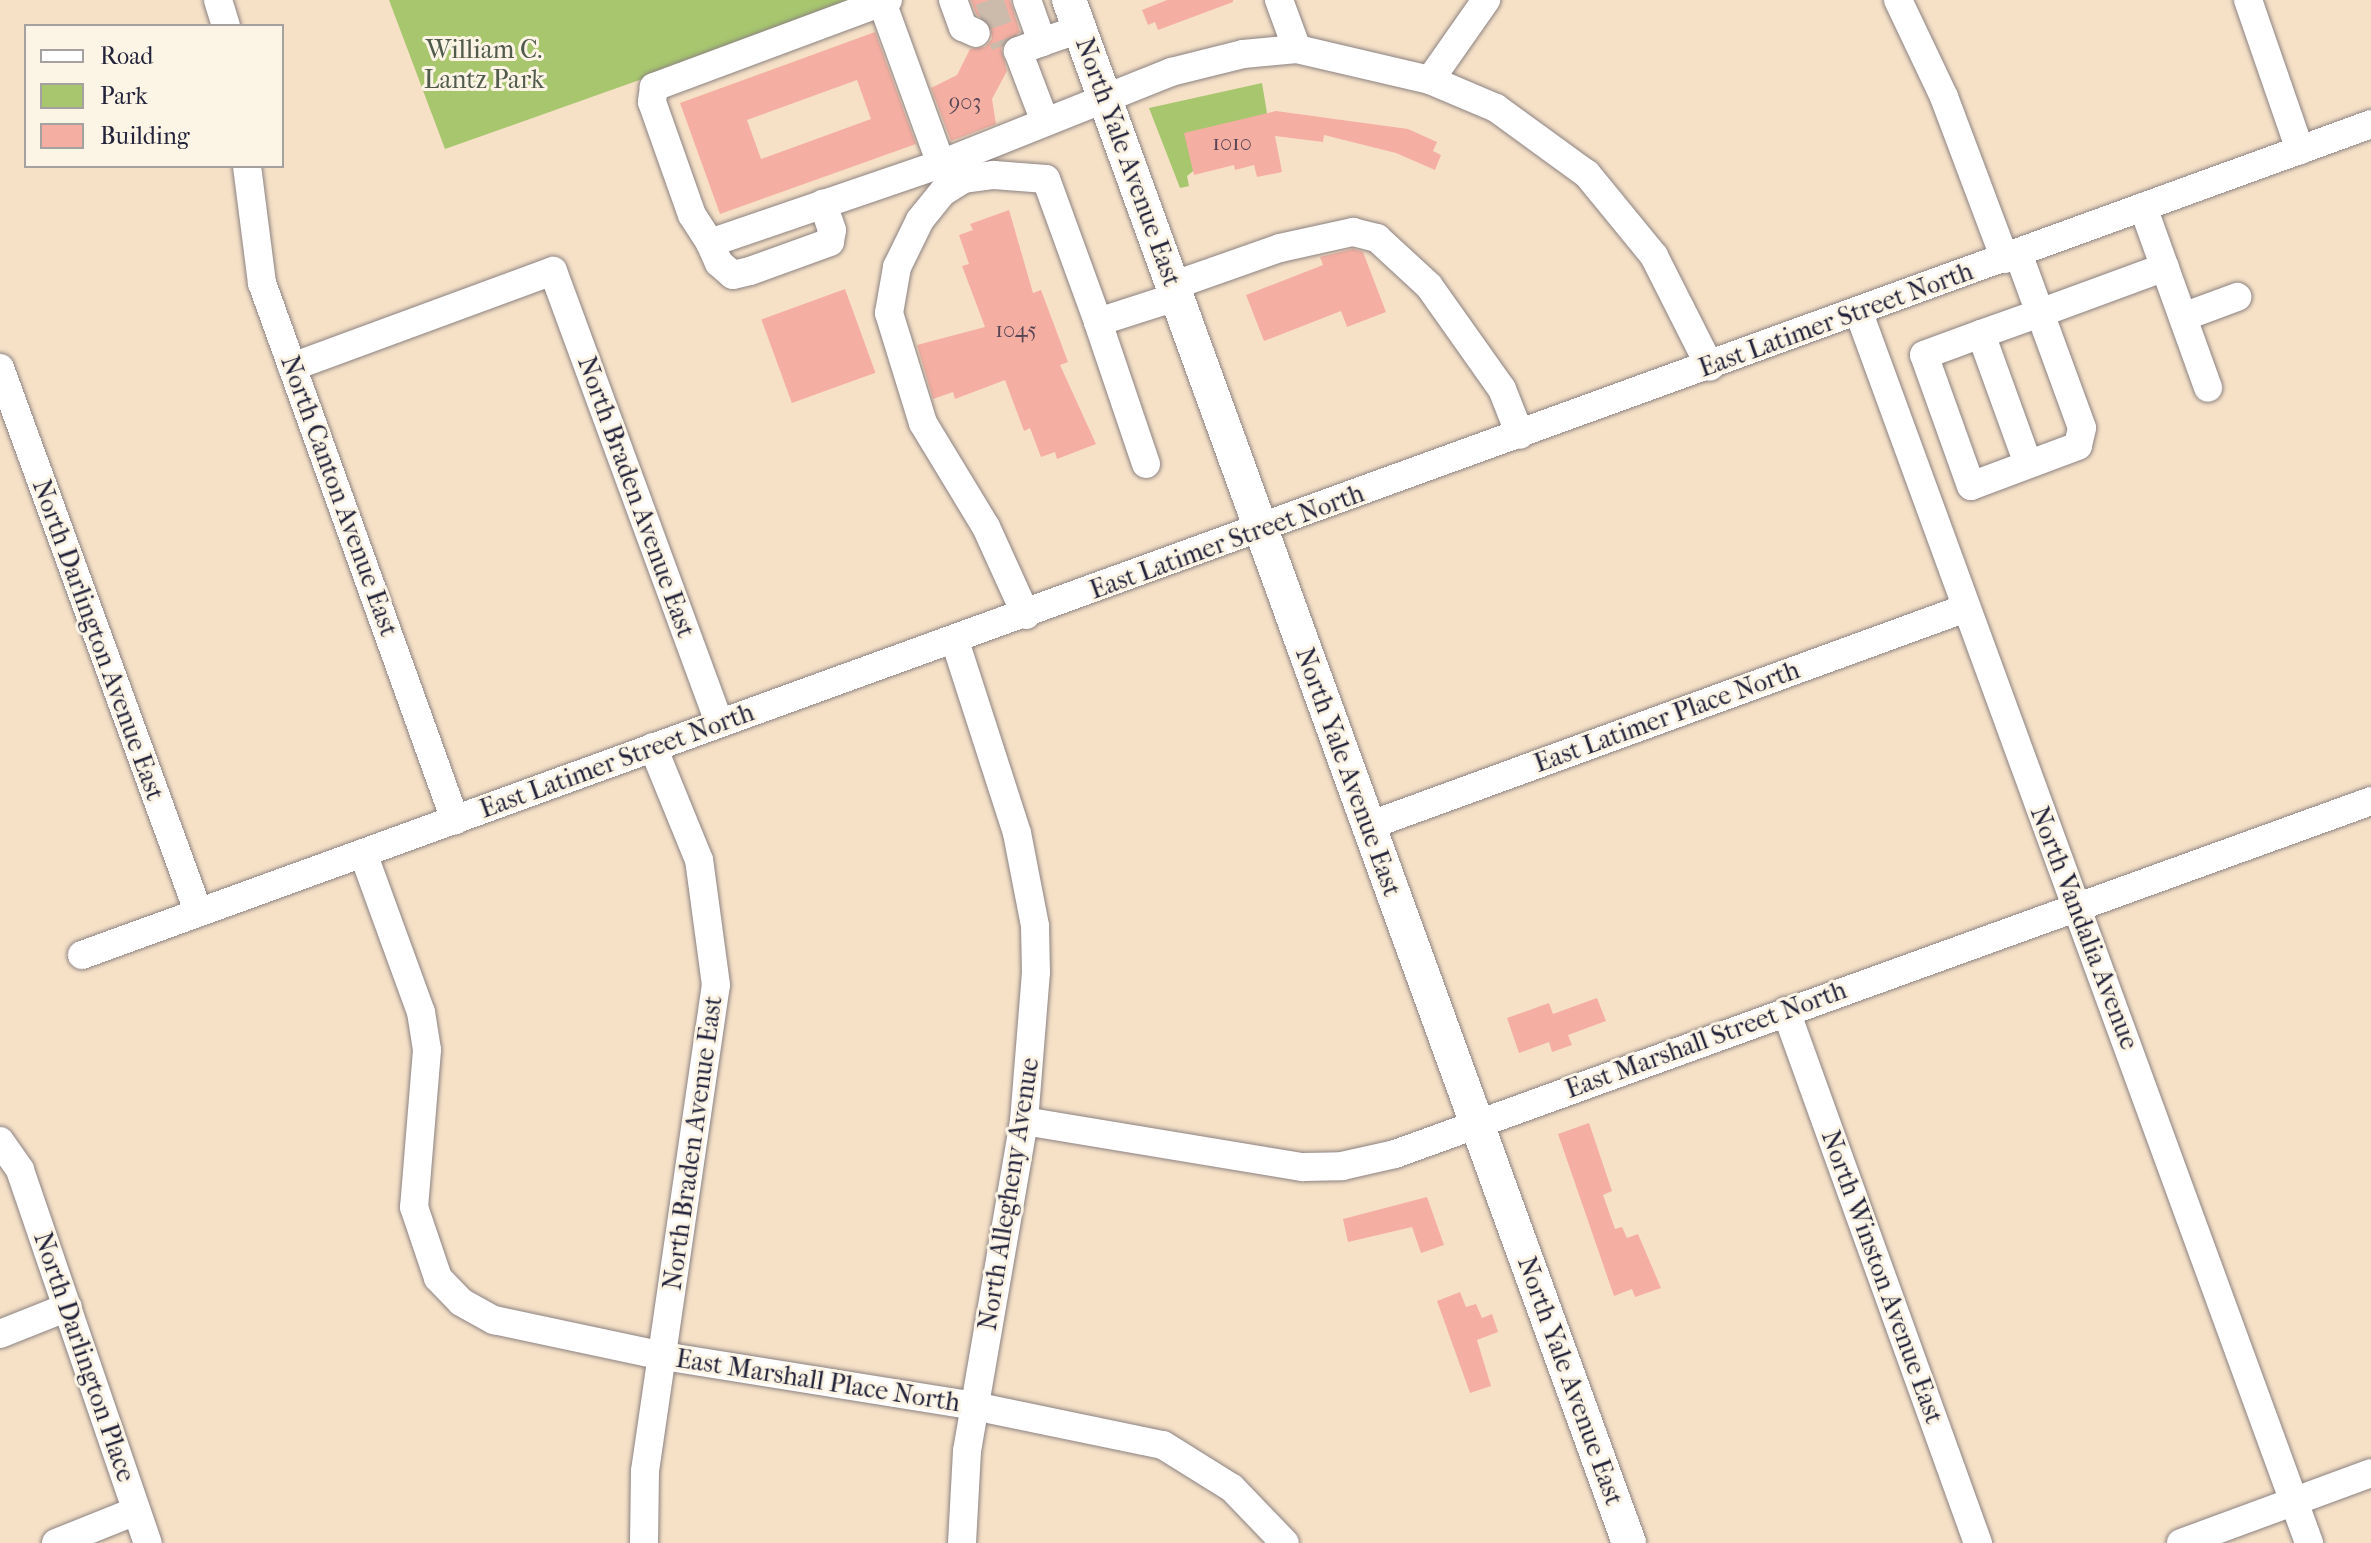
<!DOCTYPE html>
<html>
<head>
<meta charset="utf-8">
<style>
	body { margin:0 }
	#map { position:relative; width:2371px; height:1543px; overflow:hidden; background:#f6e1c7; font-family:"IM FELL French Canon",serif }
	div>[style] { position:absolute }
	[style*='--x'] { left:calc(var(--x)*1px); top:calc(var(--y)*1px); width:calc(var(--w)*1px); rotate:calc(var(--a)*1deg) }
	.green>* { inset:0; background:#a7c66e }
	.building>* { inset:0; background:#f5afa2; transform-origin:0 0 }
	.minor-tunnel>* { height:28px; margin-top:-14px; transform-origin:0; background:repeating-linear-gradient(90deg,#ccbbab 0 28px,transparent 0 42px) }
	.roads { filter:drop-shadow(0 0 2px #8c8281) drop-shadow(0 0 2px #8c8281) }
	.minor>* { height:28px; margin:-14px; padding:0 14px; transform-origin:14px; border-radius:14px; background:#fff }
	.major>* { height:34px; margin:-17px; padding:0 17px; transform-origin:17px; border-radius:17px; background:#fff }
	span { translate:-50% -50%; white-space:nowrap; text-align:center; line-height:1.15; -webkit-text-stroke:6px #fcf5e5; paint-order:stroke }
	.number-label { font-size:22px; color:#574555 }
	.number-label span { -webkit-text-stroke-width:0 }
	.park-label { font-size:26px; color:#515b4d }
	.street-label { font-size:26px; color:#22223b }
	.legend { position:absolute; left:24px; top:24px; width:260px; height:144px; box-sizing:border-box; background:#fcf5e5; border:2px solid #a5a1a1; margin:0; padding:10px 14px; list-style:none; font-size:24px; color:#22223b }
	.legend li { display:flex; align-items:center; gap:16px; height:40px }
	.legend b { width:40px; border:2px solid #a5a1a1 }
</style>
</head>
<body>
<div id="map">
	<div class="green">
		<div style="clip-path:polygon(389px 0,865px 0,445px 149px)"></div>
		<div style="clip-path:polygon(1262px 83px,1267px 113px,1187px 176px,1189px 186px,1180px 188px,1149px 108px)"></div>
	</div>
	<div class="building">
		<div style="clip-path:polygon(971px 0,1010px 0,1020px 32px,1001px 48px,1007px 71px,992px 99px,996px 124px,951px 141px,931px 88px,957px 75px,970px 49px,985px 47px,992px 39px,990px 24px,976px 14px)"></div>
		<div style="clip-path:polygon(1167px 0,1233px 0,1233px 2px,1158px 30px,1155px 22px,1148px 25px,1142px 10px)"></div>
		<div style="clip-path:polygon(evenodd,875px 32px,916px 144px,720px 214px,680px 103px,875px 32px,857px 80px,871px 119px,761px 159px,747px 120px,857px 80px)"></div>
		<div style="clip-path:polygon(1276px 111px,1408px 129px,1437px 142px,1433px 151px,1441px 155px,1435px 170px,1396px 153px,1324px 135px,1323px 142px,1275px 136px,1282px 172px,1257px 177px,1254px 165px,1235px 170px,1234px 165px,1194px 175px,1184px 133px)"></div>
		<div style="clip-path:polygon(1009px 210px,1033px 293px,1041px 290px,1068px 362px,1060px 365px,1096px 444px,1057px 459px,1055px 452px,1041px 457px,1030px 428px,1024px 431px,1005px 380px,955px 399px,953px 392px,933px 399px,917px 345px,985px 327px,962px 266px,969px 264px,959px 235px,973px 230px,970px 224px)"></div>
		<div style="clip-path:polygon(1353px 249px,1363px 252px,1386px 312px,1347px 327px,1341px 311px,1264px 341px,1246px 295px,1323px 265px,1320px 257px)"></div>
		<div style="left:845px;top:289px;width:89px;height:89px;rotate:70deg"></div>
		<div style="clip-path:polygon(1597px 998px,1606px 1021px,1568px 1035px,1572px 1045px,1552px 1052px,1549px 1042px,1519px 1053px,1507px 1018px,1549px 1003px,1553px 1014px)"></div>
		<div style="clip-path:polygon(1589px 1123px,1612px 1191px,1603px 1195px,1615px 1229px,1622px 1227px,1627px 1238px,1638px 1234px,1661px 1288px,1635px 1297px,1632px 1289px,1614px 1296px,1558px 1134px)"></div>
		<div style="clip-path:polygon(1427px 1197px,1444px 1245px,1421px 1253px,1412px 1227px,1348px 1242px,1343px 1219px)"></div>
		<div style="clip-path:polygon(1460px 1292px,1466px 1307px,1476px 1304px,1482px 1318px,1492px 1314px,1498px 1332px,1477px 1340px,1491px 1386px,1470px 1393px,1437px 1301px)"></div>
	</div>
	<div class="minor-tunnel">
		<div style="--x:989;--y:0;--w:48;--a:70.4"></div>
	</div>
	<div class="roads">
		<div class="minor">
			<div style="--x:218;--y:0;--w:27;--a:73"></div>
			<div style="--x:888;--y:0;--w:250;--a:159.6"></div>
			<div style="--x:654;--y:87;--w:15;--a:98"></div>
			<div style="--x:652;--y:102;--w:120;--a:70.5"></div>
			<div style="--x:692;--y:215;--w:33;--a:57"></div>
			<div style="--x:710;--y:243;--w:244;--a:-18.9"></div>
			<div style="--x:941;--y:164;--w:248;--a:-21.8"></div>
			<div style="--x:1171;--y:72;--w:74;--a:-14"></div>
			<div style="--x:1243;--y:54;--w:54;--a:-5.3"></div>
			<div style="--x:1297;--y:49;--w:137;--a:13.1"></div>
			<div style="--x:1430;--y:80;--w:98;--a:-55"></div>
			<div style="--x:953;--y:0;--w:29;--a:70"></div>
			<div style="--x:963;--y:27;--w:14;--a:25"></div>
			<div style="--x:1027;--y:0;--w:45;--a:70.3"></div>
			<div style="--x:1042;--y:42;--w:40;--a:-18.9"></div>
			<div style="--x:1279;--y:0;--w:52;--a:69.8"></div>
			<div style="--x:1898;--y:0;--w:107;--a:64.6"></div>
			<div style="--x:1944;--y:97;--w:173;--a:69.4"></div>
			<div style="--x:2248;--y:0;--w:159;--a:70.9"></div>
			<div style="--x:882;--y:2;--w:172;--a:70"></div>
			<div style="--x:1042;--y:42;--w:26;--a:159"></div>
			<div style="--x:1018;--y:51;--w:73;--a:69.1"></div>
			<div style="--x:1430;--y:80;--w:72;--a:23"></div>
			<div style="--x:1496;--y:108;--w:112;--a:36"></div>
			<div style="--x:1587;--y:174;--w:106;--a:50.7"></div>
			<div style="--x:1654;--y:256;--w:124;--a:63.2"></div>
			<div style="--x:247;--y:166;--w:118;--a:82.7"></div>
			<div style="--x:262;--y:283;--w:571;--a:70.23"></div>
			<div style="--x:2143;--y:207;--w:192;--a:70.2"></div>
			<div style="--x:710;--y:243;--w:22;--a:66"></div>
			<div style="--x:719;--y:263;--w:18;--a:41"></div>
			<div style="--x:733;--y:275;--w:17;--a:-13"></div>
			<div style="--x:750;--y:271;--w:85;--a:-19.9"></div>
			<div style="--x:830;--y:242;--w:12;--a:-81"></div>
			<div style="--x:832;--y:230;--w:28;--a:-109"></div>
			<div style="--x:2018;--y:253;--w:64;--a:69.9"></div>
			<div style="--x:2040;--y:313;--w:122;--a:69.9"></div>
			<div style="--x:2082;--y:428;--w:18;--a:103"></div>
			<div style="--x:2078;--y:446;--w:114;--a:159.5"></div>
			<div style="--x:1971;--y:486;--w:139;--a:-109.7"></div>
			<div style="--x:1924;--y:355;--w:61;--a:-20.2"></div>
			<div style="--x:1981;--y:334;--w:63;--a:-19.6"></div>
			<div style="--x:2040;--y:313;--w:133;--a:-20.2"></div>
			<div style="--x:1172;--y:286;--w:114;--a:-19.4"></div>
			<div style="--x:1280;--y:248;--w:75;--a:-12.4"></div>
			<div style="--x:1353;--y:232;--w:25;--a:14"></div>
			<div style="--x:1377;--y:238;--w:71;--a:42.7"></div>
			<div style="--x:1429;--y:286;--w:126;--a:54.7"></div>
			<div style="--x:1502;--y:389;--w:49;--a:68.6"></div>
			<div style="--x:1859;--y:313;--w:1310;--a:69.9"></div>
			<div style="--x:2183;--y:317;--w:58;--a:-20.3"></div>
			<div style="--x:1981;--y:334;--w:138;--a:70.1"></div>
			<div style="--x:292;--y:367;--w:278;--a:-20.2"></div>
			<div style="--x:553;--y:271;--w:482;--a:69.8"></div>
			<div style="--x:0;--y:368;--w:578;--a:69.97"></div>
			<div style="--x:1146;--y:464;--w:150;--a:-108.7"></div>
			<div style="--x:1098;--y:322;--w:82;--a:-17.8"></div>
			<div style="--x:1026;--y:615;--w:97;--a:-114.4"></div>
			<div style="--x:986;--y:527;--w:122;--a:-121.2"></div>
			<div style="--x:923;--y:423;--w:115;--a:-107.2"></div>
			<div style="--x:889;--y:313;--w:47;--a:-80.1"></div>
			<div style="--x:897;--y:267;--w:52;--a:-63.9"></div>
			<div style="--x:920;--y:220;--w:36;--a:-51"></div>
			<div style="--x:943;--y:192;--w:25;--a:-32"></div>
			<div style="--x:964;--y:179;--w:30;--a:-8"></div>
			<div style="--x:994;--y:175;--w:52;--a:4.4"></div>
			<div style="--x:1046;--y:179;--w:152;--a:70"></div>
			<div style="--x:955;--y:641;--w:202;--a:72.1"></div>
			<div style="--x:1017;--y:833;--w:95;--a:79"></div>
			<div style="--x:1035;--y:926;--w:46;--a:88.8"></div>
			<div style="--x:1036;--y:972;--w:149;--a:94.6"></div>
			<div style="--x:1024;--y:1121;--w:335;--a:99.8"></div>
			<div style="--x:967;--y:1451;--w:92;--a:93.1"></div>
			<div style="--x:1368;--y:826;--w:636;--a:-20.03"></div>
			<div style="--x:363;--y:853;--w:169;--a:70"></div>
			<div style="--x:421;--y:1012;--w:38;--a:81"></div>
			<div style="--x:427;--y:1050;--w:158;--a:94.7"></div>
			<div style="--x:414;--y:1207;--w:75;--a:71.3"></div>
			<div style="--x:438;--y:1278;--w:33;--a:46"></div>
			<div style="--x:461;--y:1302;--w:38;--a:29"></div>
			<div style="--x:494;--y:1320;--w:173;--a:12"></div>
			<div style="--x:663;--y:1356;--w:315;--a:9.1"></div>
			<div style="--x:974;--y:1406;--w:193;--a:11.7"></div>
			<div style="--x:1163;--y:1445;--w:81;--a:31.9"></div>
			<div style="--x:1232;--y:1488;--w:76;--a:46.1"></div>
			<div style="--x:82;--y:955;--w:2435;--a:-19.95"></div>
			<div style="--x:1786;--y:1011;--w:566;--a:70.16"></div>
			<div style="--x:1024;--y:1121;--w:283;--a:9.4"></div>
			<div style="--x:1303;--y:1167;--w:39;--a:-1"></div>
			<div style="--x:1342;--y:1166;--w:54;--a:-12.8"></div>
			<div style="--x:1395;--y:1154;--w:1038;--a:-19.88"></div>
			<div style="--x:0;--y:1141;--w:35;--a:55"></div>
			<div style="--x:20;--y:1170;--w:394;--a:71.1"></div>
			<div style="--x:0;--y:1334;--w:73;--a:-21.7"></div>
			<div style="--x:56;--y:1543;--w:86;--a:-21.8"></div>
			<div style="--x:644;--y:1543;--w:72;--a:-89.2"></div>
			<div style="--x:645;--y:1471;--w:491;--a:-81.7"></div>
			<div style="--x:716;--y:985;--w:126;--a:-97.7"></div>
			<div style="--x:699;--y:860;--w:122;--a:-112.2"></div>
			<div style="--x:2181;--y:1543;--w:202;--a:-20.2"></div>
		</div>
		<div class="major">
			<div style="--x:1069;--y:0;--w:1641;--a:70.05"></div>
		</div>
	</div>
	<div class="number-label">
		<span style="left:965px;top:103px">903</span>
		<span style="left:1232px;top:144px">1010</span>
		<span style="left:1016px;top:331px">1045</span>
	</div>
	<div class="park-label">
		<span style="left:484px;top:65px">William C.<br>Lantz Park</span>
	</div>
	<div class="street-label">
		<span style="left:1128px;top:162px;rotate:70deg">North Yale Avenue East</span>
		<span style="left:1836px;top:320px;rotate:-20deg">East Latimer Street North</span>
		<span style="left:339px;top:496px;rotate:70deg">North Canton Avenue East</span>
		<span style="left:636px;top:497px;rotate:70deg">North Braden Avenue East</span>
		<span style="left:1227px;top:542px;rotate:-20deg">East Latimer Street North</span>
		<span style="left:98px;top:640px;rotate:70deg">North Darlington Avenue East</span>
		<span style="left:1667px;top:717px;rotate:-20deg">East Latimer Place North</span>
		<span style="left:617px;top:761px;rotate:-20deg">East Latimer Street North</span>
		<span style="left:1348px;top:772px;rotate:70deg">North Yale Avenue East</span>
		<span style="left:2084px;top:928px;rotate:69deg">North Vandalia Avenue</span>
		<span style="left:1706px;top:1040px;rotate:-20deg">East Marshall Street North</span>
		<span style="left:693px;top:1143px;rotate:-82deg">North Braden Avenue East</span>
		<span style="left:1009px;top:1194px;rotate:-81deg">North Allegheny Avenue</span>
		<span style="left:1882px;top:1277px;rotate:70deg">North Winston Avenue East</span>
		<span style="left:84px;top:1357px;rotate:71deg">North Darlington Place</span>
		<span style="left:818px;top:1381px;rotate:9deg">East Marshall Place North</span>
		<span style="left:1570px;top:1381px;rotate:70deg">North Yale Avenue East</span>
	</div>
	<ul class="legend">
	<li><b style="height:10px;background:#fff"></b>Road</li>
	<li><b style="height:22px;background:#a7c66e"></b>Park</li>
	<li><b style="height:22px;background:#f5afa2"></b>Building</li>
	</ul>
</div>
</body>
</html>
